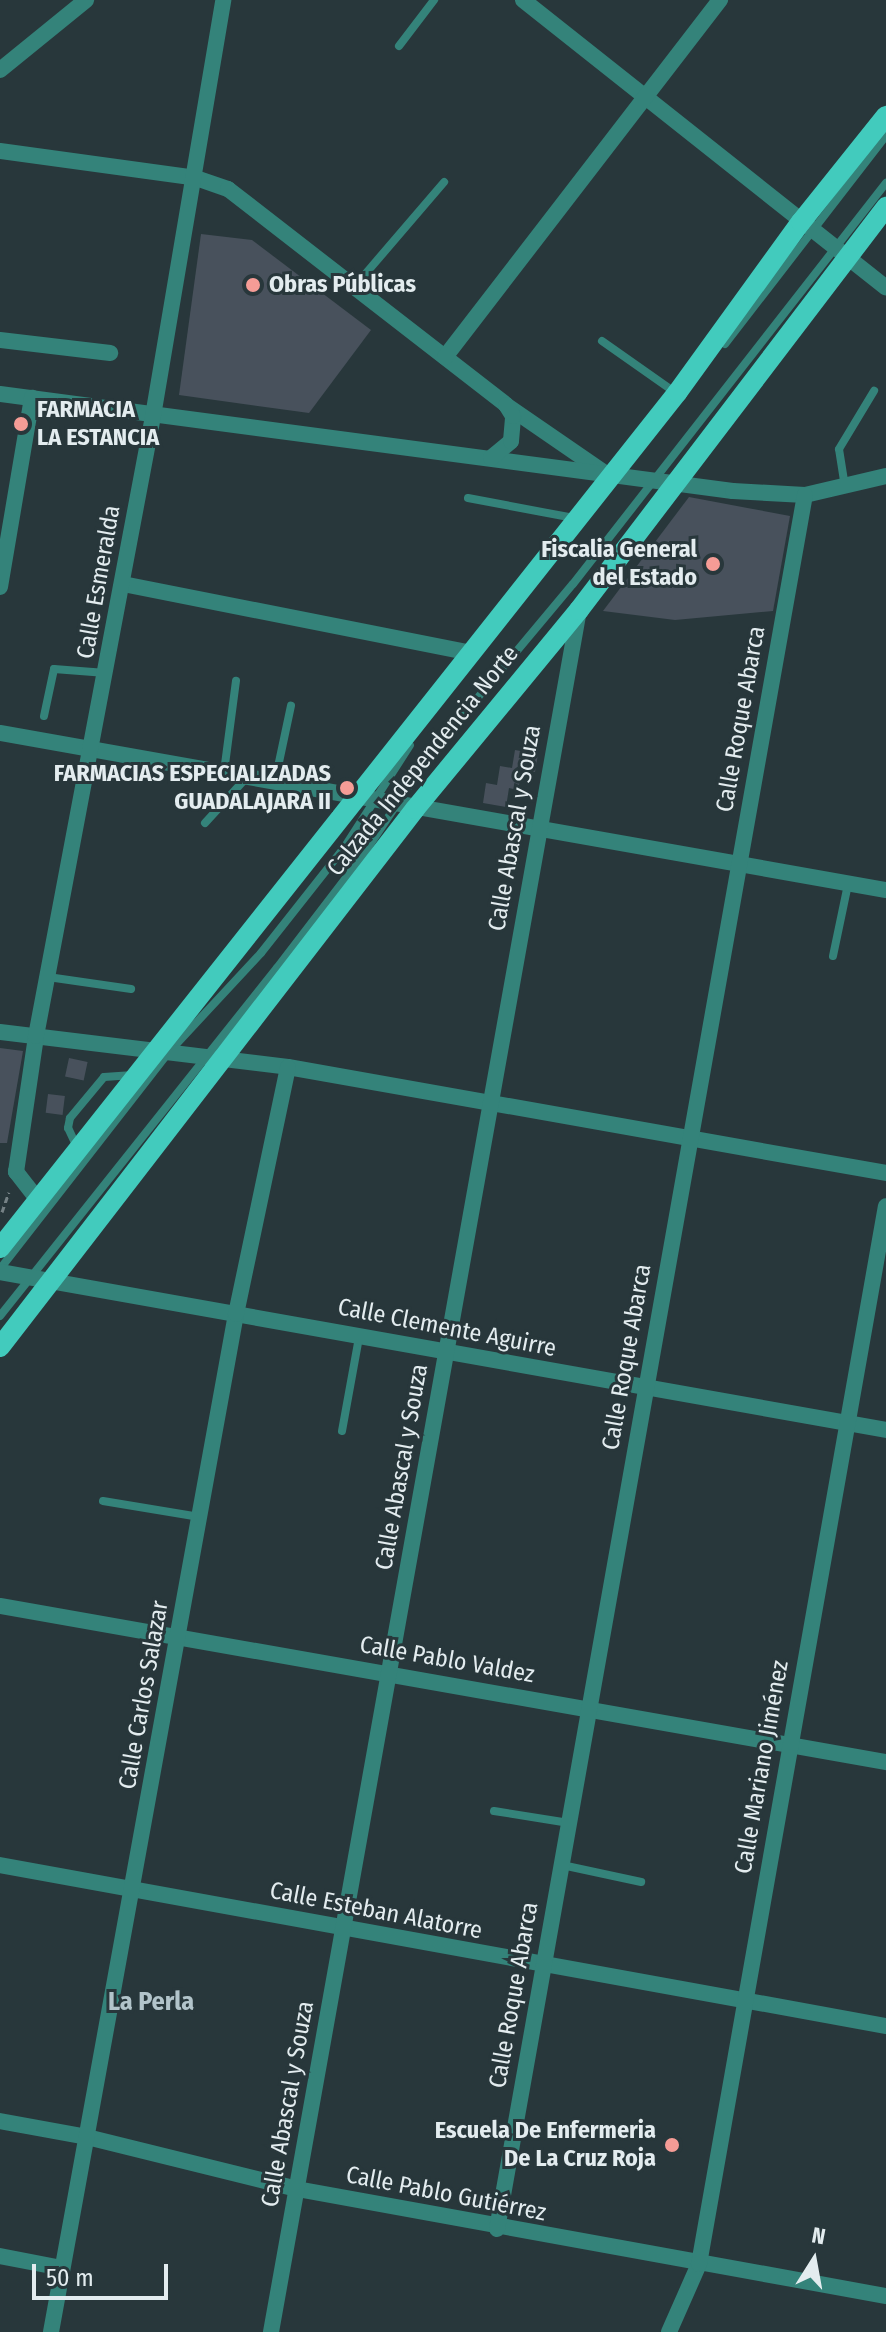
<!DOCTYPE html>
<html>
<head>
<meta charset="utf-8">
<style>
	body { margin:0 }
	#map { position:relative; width:886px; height:2332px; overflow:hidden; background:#28373b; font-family:"Fira Sans Condensed",sans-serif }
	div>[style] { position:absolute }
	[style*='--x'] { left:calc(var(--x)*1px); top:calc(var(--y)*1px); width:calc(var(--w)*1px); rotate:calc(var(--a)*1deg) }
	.building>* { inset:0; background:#48515c; transform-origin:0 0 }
	.path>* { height:3px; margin-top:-1.5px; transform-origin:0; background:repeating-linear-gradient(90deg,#768286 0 6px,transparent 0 10px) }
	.service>* { height:8px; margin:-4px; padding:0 4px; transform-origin:4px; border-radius:4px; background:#34837a }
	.minor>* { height:16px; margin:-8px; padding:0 8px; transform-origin:8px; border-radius:8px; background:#34837a }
	.primary>* { height:20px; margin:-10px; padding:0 10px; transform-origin:10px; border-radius:10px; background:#42cbbd }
	.dots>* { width:22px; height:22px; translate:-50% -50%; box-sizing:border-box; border:4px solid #28373b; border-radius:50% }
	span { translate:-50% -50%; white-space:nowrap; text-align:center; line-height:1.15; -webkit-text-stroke:6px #28373b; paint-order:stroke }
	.poi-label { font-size:24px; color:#e3ecef; font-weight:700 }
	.left { translate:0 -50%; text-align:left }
	.right { translate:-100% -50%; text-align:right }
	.street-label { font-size:24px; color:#e3ecef }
	.neighbourhood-label { font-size:26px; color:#b2c4ca; font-weight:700 }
	.north { position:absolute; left:774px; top:2220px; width:80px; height:80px; -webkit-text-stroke:6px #28373b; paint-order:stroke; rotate:11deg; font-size:22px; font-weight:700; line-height:32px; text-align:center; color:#e3ecef }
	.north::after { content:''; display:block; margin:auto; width:28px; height:36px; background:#e3ecef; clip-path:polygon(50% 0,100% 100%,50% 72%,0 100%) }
	.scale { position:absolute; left:32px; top:2264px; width:136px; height:36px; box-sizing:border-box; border:4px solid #e3ecef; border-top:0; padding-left:10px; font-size:24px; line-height:28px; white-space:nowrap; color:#e3ecef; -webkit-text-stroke:6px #28373b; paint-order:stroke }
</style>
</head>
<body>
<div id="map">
	<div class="building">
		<div style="clip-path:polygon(201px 234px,252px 240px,371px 330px,309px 413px,179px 395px)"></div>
		<div style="clip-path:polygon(689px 497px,790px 516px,773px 611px,675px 620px,603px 611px)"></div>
		<div style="clip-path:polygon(515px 750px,538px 754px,535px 772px,522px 770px,518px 790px,509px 788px,506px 807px,483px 803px,486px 783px,497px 785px,500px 766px,512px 768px)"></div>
		<div style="clip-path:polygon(0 1048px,23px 1051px,7px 1143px,0 1143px)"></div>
		<div style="left:69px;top:1058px;width:19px;height:19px;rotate:12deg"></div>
		<div style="left:48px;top:1094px;width:17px;height:19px;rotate:7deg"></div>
	</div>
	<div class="path">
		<div style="--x:2;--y:1212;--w:21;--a:-71"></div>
	</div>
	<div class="service">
		<div style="--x:399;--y:46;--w:58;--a:-52.7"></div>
		<div style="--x:355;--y:286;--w:137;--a:-49.4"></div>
		<div style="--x:602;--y:341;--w:90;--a:35.1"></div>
		<div style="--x:725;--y:344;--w:263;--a:-52.3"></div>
		<div style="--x:845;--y:487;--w:38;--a:-99"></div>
		<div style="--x:839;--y:449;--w:68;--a:-58.9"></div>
		<div style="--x:468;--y:498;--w:108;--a:10.7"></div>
		<div style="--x:44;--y:716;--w:48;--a:-78"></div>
		<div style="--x:54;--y:669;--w:52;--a:4.4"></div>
		<div style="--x:224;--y:772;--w:92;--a:-82.5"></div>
		<div style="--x:275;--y:781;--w:77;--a:-78"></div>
		<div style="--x:205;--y:823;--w:62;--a:-47.6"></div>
		<div style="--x:833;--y:956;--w:74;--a:-78.2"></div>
		<div style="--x:48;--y:977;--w:84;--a:8.2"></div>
		<div style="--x:77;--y:1147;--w:21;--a:-115"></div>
		<div style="--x:68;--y:1128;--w:10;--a:-79"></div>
		<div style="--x:70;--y:1118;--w:53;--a:-50.3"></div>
		<div style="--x:104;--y:1077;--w:29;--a:-4"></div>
		<div style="--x:0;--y:1269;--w:275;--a:-52.1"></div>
		<div style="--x:169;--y:1052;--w:135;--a:-47.1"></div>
		<div style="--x:261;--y:953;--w:134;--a:-51.7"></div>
		<div style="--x:344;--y:848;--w:122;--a:-57.3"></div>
		<div style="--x:0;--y:1316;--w:445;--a:-51.5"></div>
		<div style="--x:277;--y:968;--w:138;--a:-52.6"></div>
		<div style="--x:361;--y:858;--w:123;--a:-56.3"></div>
		<div style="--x:429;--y:756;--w:224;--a:-50.1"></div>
		<div style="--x:573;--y:584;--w:509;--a:-52.03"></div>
		<div style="--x:342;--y:1431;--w:96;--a:-79.7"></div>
		<div style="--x:103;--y:1501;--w:98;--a:9.4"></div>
		<div style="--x:494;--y:1811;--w:76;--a:9.1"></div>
		<div style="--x:562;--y:1865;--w:81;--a:12.1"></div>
	</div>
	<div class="minor">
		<div style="--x:523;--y:0;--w:463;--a:38.4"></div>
		<div style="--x:0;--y:70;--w:111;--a:-39.1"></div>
		<div style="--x:0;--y:151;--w:198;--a:7.8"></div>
		<div style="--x:196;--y:178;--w:34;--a:19"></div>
		<div style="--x:228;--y:189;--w:352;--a:37.8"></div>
		<div style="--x:506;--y:405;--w:120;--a:34.5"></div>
		<div style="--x:0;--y:340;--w:111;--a:6.7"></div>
		<div style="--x:445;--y:357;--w:451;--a:-52.4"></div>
		<div style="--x:0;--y:394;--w:739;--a:7.54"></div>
		<div style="--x:733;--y:491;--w:72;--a:3.2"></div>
		<div style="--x:805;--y:495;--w:83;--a:-13.2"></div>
		<div style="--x:491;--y:458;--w:26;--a:-40"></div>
		<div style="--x:511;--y:441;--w:25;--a:-85"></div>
		<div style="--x:513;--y:416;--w:13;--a:-122"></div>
		<div style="--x:123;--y:584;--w:356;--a:11.2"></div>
		<div style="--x:0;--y:587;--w:192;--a:-80.4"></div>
		<div style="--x:0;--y:733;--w:900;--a:10.05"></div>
		<div style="--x:0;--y:1032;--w:290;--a:6.9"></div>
		<div style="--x:288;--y:1067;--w:607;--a:10.05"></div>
		<div style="--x:38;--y:1200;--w:36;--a:-128"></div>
		<div style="--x:16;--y:1172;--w:137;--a:-81.6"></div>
		<div style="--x:36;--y:1036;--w:631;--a:-79.31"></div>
		<div style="--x:153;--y:416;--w:422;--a:-80.4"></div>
		<div style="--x:0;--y:1272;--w:900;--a:10.11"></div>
		<div style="--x:0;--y:1606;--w:900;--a:9.99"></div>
		<div style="--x:0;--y:1865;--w:901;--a:10.3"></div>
		<div style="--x:0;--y:2121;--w:88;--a:10.4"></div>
		<div style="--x:87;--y:2137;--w:216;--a:13.9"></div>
		<div style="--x:297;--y:2189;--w:599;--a:10.3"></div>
		<div style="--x:497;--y:2229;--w:1761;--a:-79.93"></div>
		<div style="--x:0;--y:2256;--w:63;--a:11"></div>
		<div style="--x:51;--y:2332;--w:1035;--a:-79.7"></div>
		<div style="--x:236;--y:1314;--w:252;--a:-78.1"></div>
		<div style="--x:271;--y:2332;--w:1749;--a:-79.86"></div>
		<div style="--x:669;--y:2332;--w:74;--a:-66.2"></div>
		<div style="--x:699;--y:2264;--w:1074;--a:-79.98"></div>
	</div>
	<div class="primary">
		<div style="--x:0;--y:1248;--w:1091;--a:-51.63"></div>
		<div style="--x:677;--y:393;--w:211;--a:-54.1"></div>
		<div style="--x:801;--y:222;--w:136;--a:-51.3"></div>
		<div style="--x:0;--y:1347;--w:679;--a:-52.35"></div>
		<div style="--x:415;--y:809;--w:258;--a:-50.5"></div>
		<div style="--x:579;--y:610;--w:507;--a:-52.7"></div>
	</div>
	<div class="dots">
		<div style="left:253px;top:285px;background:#f59c96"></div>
		<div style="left:21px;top:424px;background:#f59c96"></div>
		<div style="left:713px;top:564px;background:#f59c96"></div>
		<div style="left:347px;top:788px;background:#f59c96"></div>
		<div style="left:672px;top:2145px;background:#f59c96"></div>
	</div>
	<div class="poi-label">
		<span class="left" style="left:269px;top:285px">Obras Públicas</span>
		<span class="left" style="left:37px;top:424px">FARMACIA<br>LA ESTANCIA</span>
		<span class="right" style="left:697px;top:564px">Fiscalia General<br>del Estado</span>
		<span class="right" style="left:331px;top:788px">FARMACIAS ESPECIALIZADAS<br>GUADALAJARA II</span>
		<span class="right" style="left:656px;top:2145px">Escuela De Enfermeria<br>De La Cruz Roja</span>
	</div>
	<div class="street-label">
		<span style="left:99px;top:582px;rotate:-80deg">Calle Esmeralda</span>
		<span style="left:741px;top:719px;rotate:-80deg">Calle Roque Abarca</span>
		<span style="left:423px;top:761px;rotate:-51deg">Calzada Independencia Norte</span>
		<span style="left:515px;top:828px;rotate:-80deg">Calle Abascal y Souza</span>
		<span style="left:447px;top:1328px;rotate:11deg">Calle Clemente Aguirre</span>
		<span style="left:627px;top:1357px;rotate:-80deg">Calle Roque Abarca</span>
		<span style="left:402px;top:1467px;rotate:-80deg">Calle Abascal y Souza</span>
		<span style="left:447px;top:1660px;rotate:10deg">Calle Pablo Valdez</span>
		<span style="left:144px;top:1695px;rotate:-80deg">Calle Carlos Salazar</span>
		<span style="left:762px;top:1767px;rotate:-80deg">Calle Mariano Jiménez</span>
		<span style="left:376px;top:1911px;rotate:11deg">Calle Esteban Alatorre</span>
		<span style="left:514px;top:1995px;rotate:-80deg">Calle Roque Abarca</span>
		<span style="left:288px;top:2104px;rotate:-80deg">Calle Abascal y Souza</span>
		<span style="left:446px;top:2194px;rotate:11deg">Calle Pablo Gutiérrez</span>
	</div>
	<div class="neighbourhood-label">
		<span style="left:151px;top:2002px">La Perla</span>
	</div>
	<div class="north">N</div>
	<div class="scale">50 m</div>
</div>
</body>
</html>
